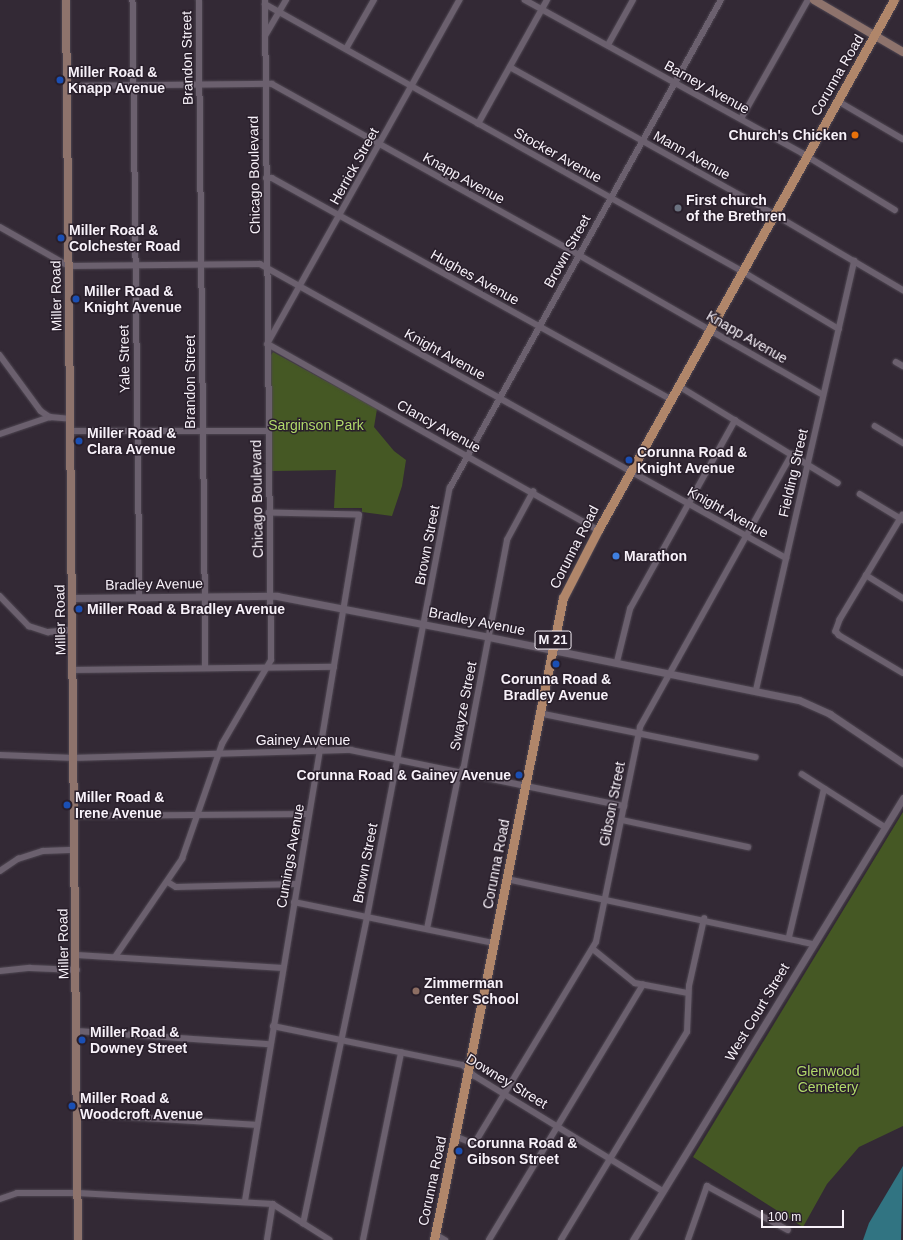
<!DOCTYPE html>
<html>
<head>
<meta charset="utf-8">
<style>
	body { margin:0 }
	#map { position:relative; width:903px; height:1240px; overflow:hidden; background:#332935; font-family:Arial,sans-serif }
	div>[style] { position:absolute }
	[style*='--x'] { left:calc(var(--x)*1px); top:calc(var(--y)*1px); width:calc(var(--w)*1px); rotate:calc(var(--a)*1deg) }
	.green>* { inset:0; background:#455824 }
	.water>* { inset:0; background:#317482 }
	.roads { filter:drop-shadow(0 0 1px #4f4752) drop-shadow(0 0 1px #4f4752) }
	.minor>* { height:5.5px; margin:-2.75px; padding:0 2.75px; transform-origin:2.75px; border-radius:2.75px; background:#6b606e }
	.tertiary>* { height:7px; margin:-3.5px; padding:0 3.5px; transform-origin:3.5px; border-radius:3.5px; background:#6b606e }
	.secondary>* { height:8px; margin:-4px; padding:0 4px; transform-origin:4px; border-radius:4px; background:#8e736c }
	.primary>* { height:9px; margin:-4.5px; padding:0 4.5px; transform-origin:4.5px; border-radius:4.5px; background:#b0866a }
	.dots>* { width:11px; height:11px; translate:-50% -50%; box-sizing:border-box; border:2px solid #291f2b; border-radius:50% }
	span { translate:-50% -50%; white-space:nowrap; text-align:center; line-height:1.15; -webkit-text-stroke:3px #291f2b; paint-order:stroke }
	.shield-label span { padding:1px 3px; background:#291f2b; border:1px solid; border-radius:3px; -webkit-text-stroke-width:0 }
	.shield-label { font-size:13px; color:#f7f1f9; font-weight:700 }
	.street-label { font-size:14px; color:#f7f1f9 }
	.poi-label { font-size:14px; color:#f7f1f9; font-weight:700 }
	.left { translate:0 -50%; text-align:left }
	.right { translate:-100% -50%; text-align:right }
	.park-label { font-size:14px; color:#b1da6a }
	.scale { position:absolute; left:761px; top:1210px; width:83px; height:18px; box-sizing:border-box; border:2px solid #f7f1f9; border-top:0; padding-left:5px; font-size:12px; line-height:14px; white-space:nowrap; color:#f7f1f9; -webkit-text-stroke:3px #291f2b; paint-order:stroke }
</style>
</head>
<body>
<div id="map">
	<div class="green">
		<div style="clip-path:polygon(273px 352px,377px 409px,374px 427px,394px 451px,406px 460px,402px 486px,392px 516px,362px 512px,362px 508px,334px 508px,336px 470px,272px 471px,271px 355px)"></div>
		<div style="clip-path:polygon(903px 812px,903px 1126px,859px 1147px,827px 1184px,803px 1227px,693px 1157px)"></div>
	</div>
	<div class="water">
		<div style="clip-path:polygon(903px 1166px,901px 1240px,863px 1240px,869px 1223px)"></div>
	</div>
	<div class="roads">
		<div class="minor">
			<div style="--x:133;--y:0;--w:598;--a:89.33"></div>
			<div style="--x:199;--y:0;--w:667;--a:89.4"></div>
			<div style="--x:460;--y:0;--w:394;--a:119.2"></div>
			<div style="--x:268;--y:344;--w:379;--a:29.4"></div>
			<div style="--x:525;--y:0;--w:316;--a:28.9"></div>
			<div style="--x:802;--y:153;--w:109;--a:31.5"></div>
			<div style="--x:265;--y:4;--w:547;--a:29.24"></div>
			<div style="--x:742;--y:271;--w:113;--a:30.9"></div>
			<div style="--x:265;--y:36;--w:42;--a:-59.7"></div>
			<div style="--x:608;--y:45;--w:51;--a:-60.9"></div>
			<div style="--x:346;--y:49;--w:56;--a:-60.3"></div>
			<div style="--x:510;--y:67;--w:302;--a:29.1"></div>
			<div style="--x:774;--y:214;--w:150;--a:30.5"></div>
			<div style="--x:67;--y:86;--w:205;--a:-0.6"></div>
			<div style="--x:272;--y:84;--w:351;--a:29.1"></div>
			<div style="--x:579;--y:255;--w:281;--a:29.8"></div>
			<div style="--x:838;--y:101;--w:75;--a:30.3"></div>
			<div style="--x:741;--y:119;--w:137;--a:-60.6"></div>
			<div style="--x:478;--y:124;--w:142;--a:-60.9"></div>
			<div style="--x:266;--y:178;--w:6;--a:0"></div>
			<div style="--x:272;--y:178;--w:456;--a:29"></div>
			<div style="--x:0;--y:227;--w:79;--a:29.5"></div>
			<div style="--x:69;--y:266;--w:191;--a:-0.6"></div>
			<div style="--x:260;--y:264;--w:603;--a:29.2"></div>
			<div style="--x:0;--y:355;--w:69;--a:53.8"></div>
			<div style="--x:41;--y:411;--w:11;--a:34"></div>
			<div style="--x:896;--y:362;--w:8;--a:30"></div>
			<div style="--x:679;--y:386;--w:186;--a:31.4"></div>
			<div style="--x:875;--y:426;--w:33;--a:31"></div>
			<div style="--x:71;--y:431;--w:197;--a:0"></div>
			<div style="--x:0;--y:434;--w:53;--a:-18.8"></div>
			<div style="--x:50;--y:417;--w:21;--a:5"></div>
			<div style="--x:860;--y:494;--w:50;--a:31.2"></div>
			<div style="--x:903;--y:515;--w:122;--a:121"></div>
			<div style="--x:840;--y:620;--w:12;--a:110"></div>
			<div style="--x:836;--y:631;--w:5;--a:53"></div>
			<div style="--x:839;--y:635;--w:74;--a:30.7"></div>
			<div style="--x:866;--y:575;--w:44;--a:31.9"></div>
			<div style="--x:0;--y:596;--w:42;--a:46"></div>
			<div style="--x:29;--y:626;--w:20;--a:18"></div>
			<div style="--x:48;--y:632;--w:25;--a:-5"></div>
			<div style="--x:617;--y:662;--w:55;--a:-76.2"></div>
			<div style="--x:630;--y:609;--w:216;--a:-60.9"></div>
			<div style="--x:74;--y:670;--w:260;--a:-0.7"></div>
			<div style="--x:756;--y:690;--w:440;--a:-77.1"></div>
			<div style="--x:539;--y:713;--w:221;--a:11.5"></div>
			<div style="--x:0;--y:755;--w:74;--a:2.3"></div>
			<div style="--x:74;--y:758;--w:277;--a:-1.7"></div>
			<div style="--x:351;--y:750;--w:279;--a:11.6"></div>
			<div style="--x:802;--y:774;--w:98;--a:32.6"></div>
			<div style="--x:74;--y:816;--w:235;--a:-0.5"></div>
			<div style="--x:622;--y:820;--w:129;--a:12.1"></div>
			<div style="--x:0;--y:871;--w:22;--a:-34"></div>
			<div style="--x:18;--y:859;--w:26;--a:-18"></div>
			<div style="--x:43;--y:851;--w:32;--a:-2"></div>
			<div style="--x:507;--y:879;--w:314;--a:12"></div>
			<div style="--x:168;--y:882;--w:9;--a:32"></div>
			<div style="--x:176;--y:887;--w:120;--a:-1.4"></div>
			<div style="--x:294;--y:902;--w:204;--a:11.6"></div>
			<div style="--x:427;--y:929;--w:154;--a:-78.4"></div>
			<div style="--x:458;--y:778;--w:13;--a:-63"></div>
			<div style="--x:464;--y:766;--w:230;--a:-79.2"></div>
			<div style="--x:507;--y:540;--w:55;--a:-61.6"></div>
			<div style="--x:789;--y:937;--w:152;--a:-76.7"></div>
			<div style="--x:593;--y:949;--w:54;--a:39"></div>
			<div style="--x:635;--y:983;--w:54;--a:10.7"></div>
			<div style="--x:77;--y:955;--w:206;--a:3.6"></div>
			<div style="--x:115;--y:957;--w:119;--a:-55.6"></div>
			<div style="--x:182;--y:859;--w:122;--a:-70.8"></div>
			<div style="--x:222;--y:744;--w:97;--a:-59.7"></div>
			<div style="--x:271;--y:660;--w:660;--a:-90.52"></div>
			<div style="--x:0;--y:971;--w:30;--a:-6"></div>
			<div style="--x:30;--y:968;--w:47;--a:2.4"></div>
			<div style="--x:273;--y:1026;--w:194;--a:11.6"></div>
			<div style="--x:463;--y:1065;--w:16;--a:43"></div>
			<div style="--x:475;--y:1076;--w:220;--a:31.5"></div>
			<div style="--x:77;--y:1031;--w:193;--a:3.9"></div>
			<div style="--x:78;--y:1114;--w:178;--a:3.5"></div>
			<div style="--x:455;--y:1136;--w:16;--a:22"></div>
			<div style="--x:470;--y:1142;--w:6;--a:-9"></div>
			<div style="--x:476;--y:1141;--w:232;--a:-58.9"></div>
			<div style="--x:596;--y:942;--w:219;--a:-78.4"></div>
			<div style="--x:640;--y:727;--w:312;--a:-60.9"></div>
			<div style="--x:0;--y:1199;--w:18;--a:-19"></div>
			<div style="--x:17;--y:1193;--w:61;--a:0"></div>
			<div style="--x:78;--y:1193;--w:195;--a:3.2"></div>
			<div style="--x:273;--y:1204;--w:67;--a:32.3"></div>
			<div style="--x:245;--y:1201;--w:695;--a:-80.56"></div>
			<div style="--x:359;--y:515;--w:90;--a:-178.7"></div>
			<div style="--x:303;--y:1224;--w:314;--a:-78.2"></div>
			<div style="--x:367;--y:917;--w:437;--a:-79.1"></div>
			<div style="--x:450;--y:488;--w:558;--a:-60.96"></div>
			<div style="--x:435;--y:1234;--w:12;--a:31"></div>
			<div style="--x:267;--y:1240;--w:36;--a:-81"></div>
			<div style="--x:363;--y:1240;--w:191;--a:-78.5"></div>
			<div style="--x:489;--y:1240;--w:298;--a:-58.9"></div>
			<div style="--x:561;--y:1240;--w:243;--a:-58.8"></div>
			<div style="--x:687;--y:1032;--w:46;--a:-87.5"></div>
			<div style="--x:689;--y:986;--w:69;--a:-77.4"></div>
			<div style="--x:688;--y:1240;--w:57;--a:-70.6"></div>
			<div style="--x:707;--y:1186;--w:92;--a:28.5"></div>
		</div>
		<div class="tertiary">
			<div style="--x:73;--y:598;--w:204;--a:-0.6"></div>
			<div style="--x:277;--y:596;--w:216;--a:10.9"></div>
			<div style="--x:489;--y:637;--w:316;--a:11.5"></div>
			<div style="--x:799;--y:700;--w:34;--a:24"></div>
			<div style="--x:830;--y:714;--w:88;--a:33.9"></div>
			<div style="--x:633;--y:1240;--w:518;--a:-58.58"></div>
		</div>
		<div class="secondary">
			<div style="--x:66;--y:0;--w:1240;--a:89.45"></div>
			<div style="--x:814;--y:0;--w:103;--a:30.3"></div>
		</div>
		<div class="primary">
			<div style="--x:434;--y:1240;--w:655;--a:-78.64"></div>
			<div style="--x:563;--y:598;--w:76;--a:-62.8"></div>
			<div style="--x:598;--y:530;--w:607;--a:-60.82"></div>
		</div>
	</div>
	<div class="dots">
		<div style="left:60px;top:80px;background:#1a4fb4"></div>
		<div style="left:855px;top:135px;background:#e8710a"></div>
		<div style="left:678px;top:208px;background:#6b7280"></div>
		<div style="left:61px;top:238px;background:#1a4fb4"></div>
		<div style="left:76px;top:299px;background:#1a4fb4"></div>
		<div style="left:79px;top:441px;background:#1a4fb4"></div>
		<div style="left:629px;top:460px;background:#1a4fb4"></div>
		<div style="left:616px;top:556px;background:#3f7fe0"></div>
		<div style="left:79px;top:609px;background:#1a4fb4"></div>
		<div style="left:556px;top:664px;background:#1a4fb4"></div>
		<div style="left:519px;top:775px;background:#1a4fb4"></div>
		<div style="left:67px;top:805px;background:#1a4fb4"></div>
		<div style="left:416px;top:991px;background:#8d6e63"></div>
		<div style="left:82px;top:1040px;background:#1a4fb4"></div>
		<div style="left:72px;top:1106px;background:#1a4fb4"></div>
		<div style="left:459px;top:1151px;background:#1a4fb4"></div>
	</div>
	<div class="shield-label">
		<span style="left:553px;top:640px">M 21</span>
	</div>
	<div class="street-label">
		<span style="left:187px;top:58px;rotate:-91deg">Brandon Street</span>
		<span style="left:837px;top:75px;rotate:-60deg">Corunna Road</span>
		<span style="left:707px;top:87px;rotate:29deg">Barney Avenue</span>
		<span style="left:558px;top:155px;rotate:29deg">Stocker Avenue</span>
		<span style="left:692px;top:155px;rotate:29deg">Mann Avenue</span>
		<span style="left:354px;top:166px;rotate:-61deg">Herrick Street</span>
		<span style="left:254px;top:175px;rotate:-91deg">Chicago Boulevard</span>
		<span style="left:464px;top:178px;rotate:29deg">Knapp Avenue</span>
		<span style="left:567px;top:251px;rotate:-61deg">Brown Street</span>
		<span style="left:475px;top:277px;rotate:29deg">Hughes Avenue</span>
		<span style="left:56px;top:296px;rotate:-91deg">Miller Road</span>
		<span style="left:747px;top:337px;rotate:30deg">Knapp Avenue</span>
		<span style="left:445px;top:354px;rotate:29deg">Knight Avenue</span>
		<span style="left:124px;top:359px;rotate:-91deg">Yale Street</span>
		<span style="left:190px;top:382px;rotate:-90deg">Brandon Street</span>
		<span style="left:439px;top:426px;rotate:29deg">Clancy Avenue</span>
		<span style="left:793px;top:473px;rotate:-77deg">Fielding Street</span>
		<span style="left:257px;top:499px;rotate:-91deg">Chicago Boulevard</span>
		<span style="left:728px;top:512px;rotate:29deg">Knight Avenue</span>
		<span style="left:427px;top:545px;rotate:-79deg">Brown Street</span>
		<span style="left:574px;top:547px;rotate:-63deg">Corunna Road</span>
		<span style="left:154px;top:584px;rotate:-1deg">Bradley Avenue</span>
		<span style="left:60px;top:620px;rotate:-91deg">Miller Road</span>
		<span style="left:477px;top:621px;rotate:11deg">Bradley Avenue</span>
		<span style="left:463px;top:706px;rotate:-79deg">Swayze Street</span>
		<span style="left:303px;top:740px">Gainey Avenue</span>
		<span style="left:612px;top:804px;rotate:-79deg">Gibson Street</span>
		<span style="left:290px;top:856px;rotate:-80deg">Cumings Avenue</span>
		<span style="left:365px;top:863px;rotate:-79deg">Brown Street</span>
		<span style="left:496px;top:864px;rotate:-79deg">Corunna Road</span>
		<span style="left:63px;top:944px;rotate:-91deg">Miller Road</span>
		<span style="left:757px;top:1012px;rotate:-59deg">West Court Street</span>
		<span style="left:507px;top:1081px;rotate:31deg">Downey Street</span>
		<span style="left:432px;top:1181px;rotate:-78deg">Corunna Road</span>
	</div>
	<div class="poi-label">
		<span class="left" style="left:68px;top:80px">Miller Road &amp;<br>Knapp Avenue</span>
		<span class="right" style="left:847px;top:135px">Church's Chicken</span>
		<span class="left" style="left:686px;top:208px">First church<br>of the Brethren</span>
		<span class="left" style="left:69px;top:238px">Miller Road &amp;<br>Colchester Road</span>
		<span class="left" style="left:84px;top:299px">Miller Road &amp;<br>Knight Avenue</span>
		<span class="left" style="left:87px;top:441px">Miller Road &amp;<br>Clara Avenue</span>
		<span class="left" style="left:637px;top:460px">Corunna Road &amp;<br>Knight Avenue</span>
		<span class="left" style="left:624px;top:556px">Marathon</span>
		<span class="left" style="left:87px;top:609px">Miller Road &amp; Bradley Avenue</span>
		<span style="left:556px;top:687px">Corunna Road &amp;<br>Bradley Avenue</span>
		<span class="right" style="left:511px;top:775px">Corunna Road &amp; Gainey Avenue</span>
		<span class="left" style="left:75px;top:805px">Miller Road &amp;<br>Irene Avenue</span>
		<span class="left" style="left:424px;top:991px">Zimmerman<br>Center School</span>
		<span class="left" style="left:90px;top:1040px">Miller Road &amp;<br>Downey Street</span>
		<span class="left" style="left:80px;top:1106px">Miller Road &amp;<br>Woodcroft Avenue</span>
		<span class="left" style="left:467px;top:1151px">Corunna Road &amp;<br>Gibson Street</span>
	</div>
	<div class="park-label">
		<span style="left:316px;top:425px">Sarginson Park</span>
		<span style="left:828px;top:1079px">Glenwood<br>Cemetery</span>
	</div>
	<div class="scale">100 m</div>
</div>
</body>
</html>
